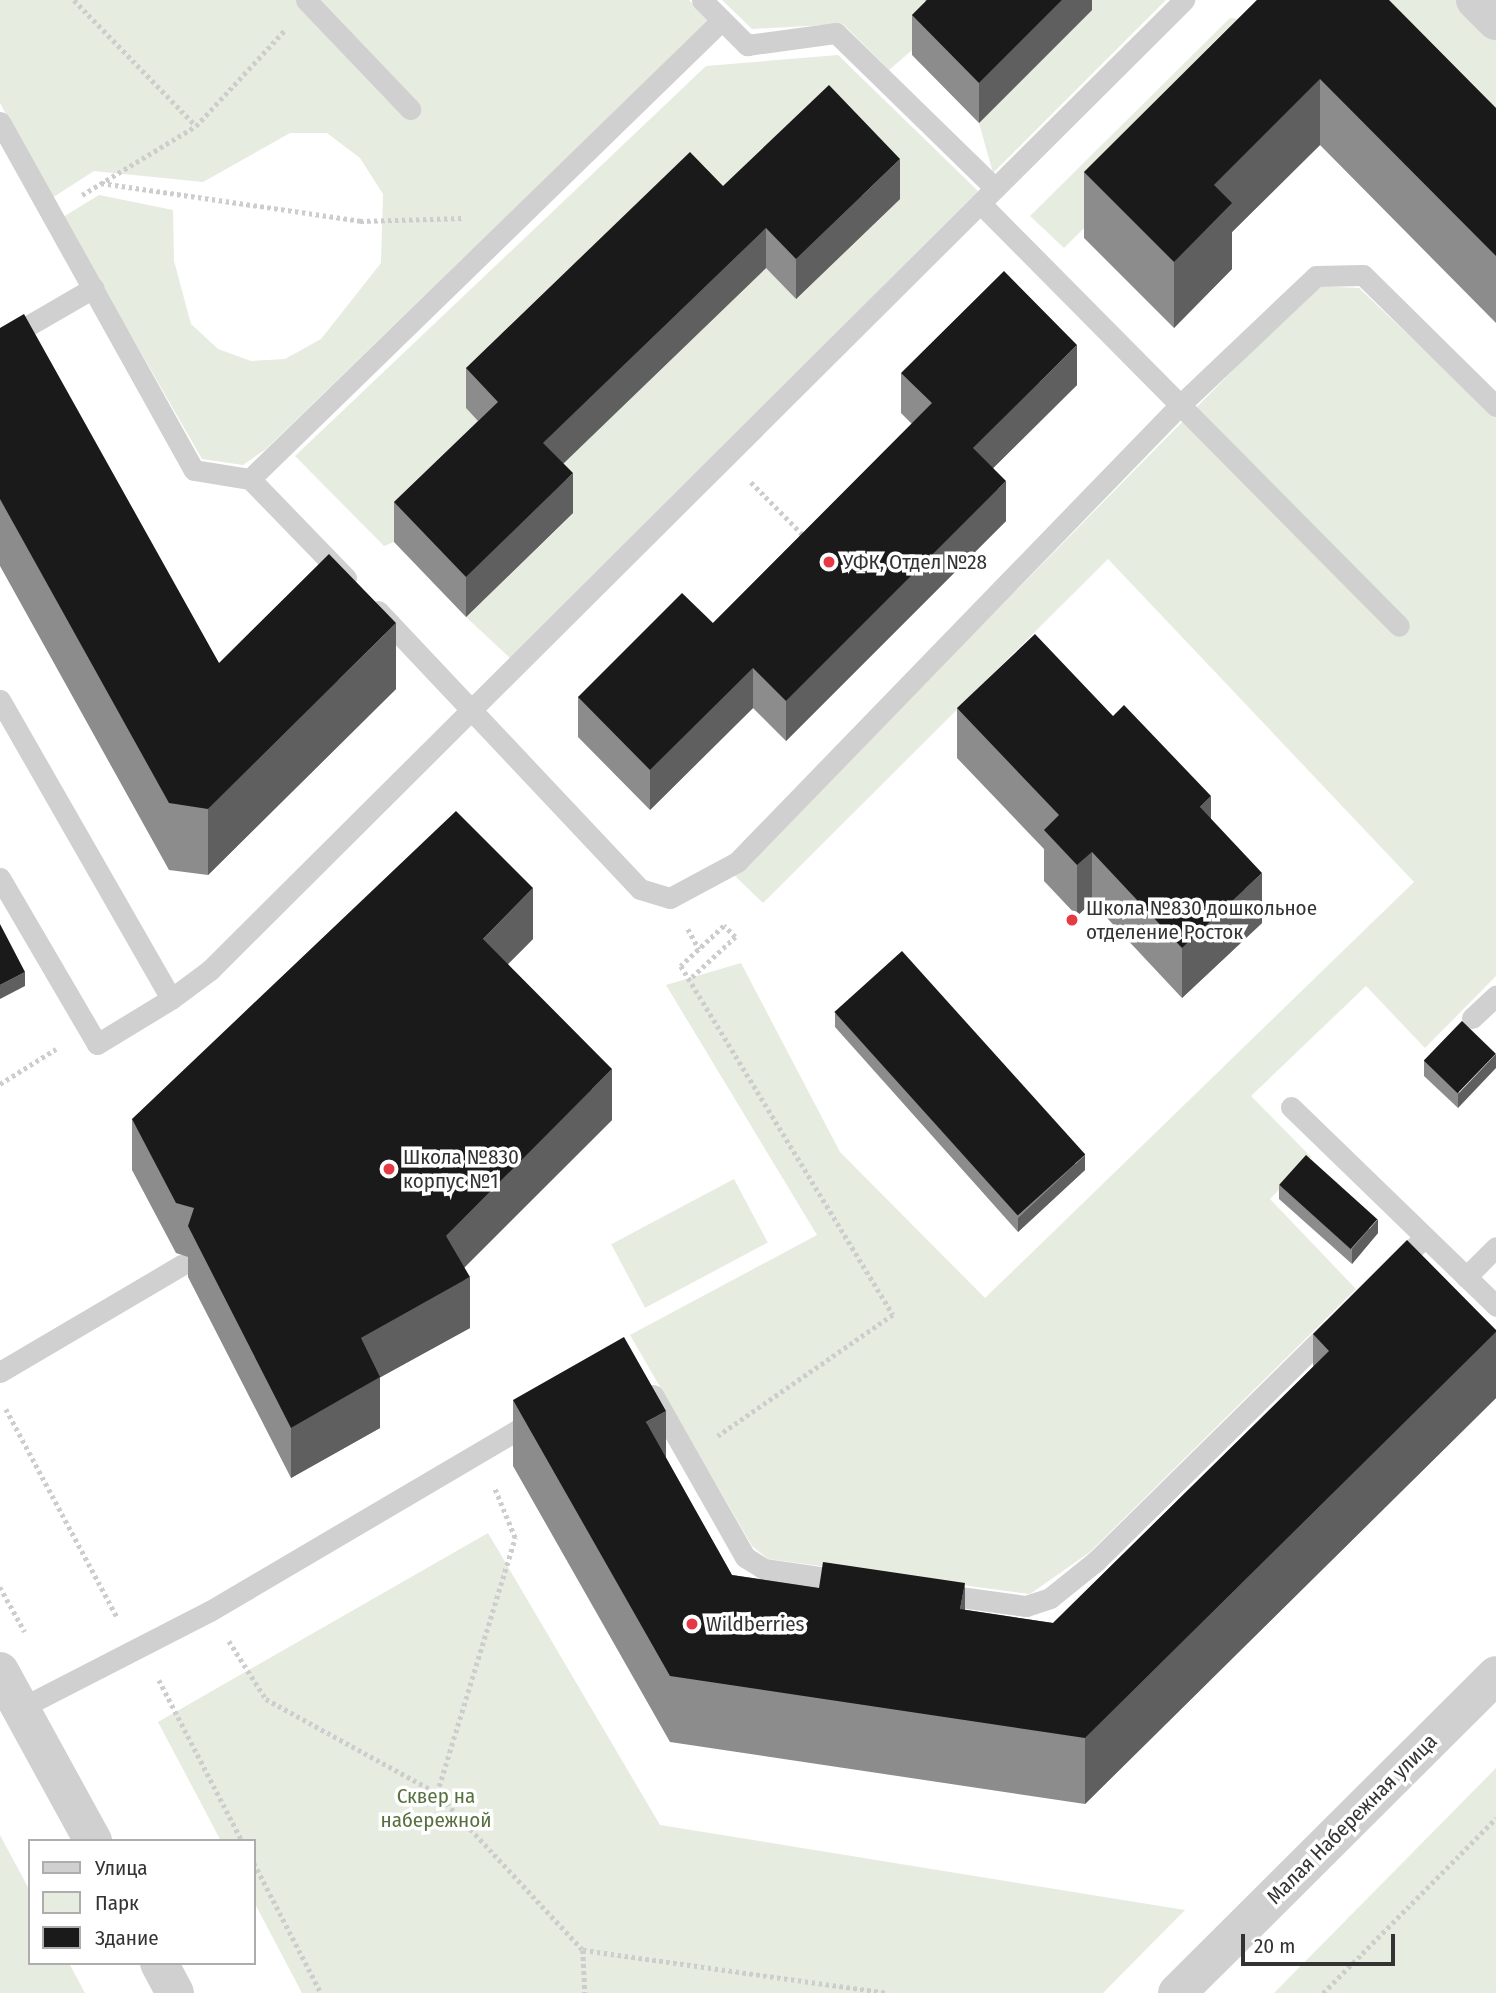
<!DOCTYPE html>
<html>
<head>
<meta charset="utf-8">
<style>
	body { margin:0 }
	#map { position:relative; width:1496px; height:1993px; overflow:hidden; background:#fff; font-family:"Fira Sans Condensed",sans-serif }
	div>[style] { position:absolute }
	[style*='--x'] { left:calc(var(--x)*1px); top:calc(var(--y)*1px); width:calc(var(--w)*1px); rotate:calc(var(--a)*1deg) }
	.green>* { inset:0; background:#e6ecdf; transform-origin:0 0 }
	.path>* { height:4.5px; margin-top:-2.25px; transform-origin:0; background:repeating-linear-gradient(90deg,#cdcdcd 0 3.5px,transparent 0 7px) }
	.lane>* { height:21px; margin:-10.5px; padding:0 10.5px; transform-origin:10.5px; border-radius:10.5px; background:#d0d0d0 }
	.street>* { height:38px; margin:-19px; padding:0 19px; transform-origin:19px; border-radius:19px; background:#d0d0d0 }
	.wall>* { inset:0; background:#8c8c8c }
	.shaded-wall>* { inset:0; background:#5f5f5f }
	.building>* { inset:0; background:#1a1a1a; transform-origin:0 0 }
	.dots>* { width:19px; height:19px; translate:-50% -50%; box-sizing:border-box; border:4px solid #fff; border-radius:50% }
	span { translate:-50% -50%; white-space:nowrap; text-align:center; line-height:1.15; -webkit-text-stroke:7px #fff; paint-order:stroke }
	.poi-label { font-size:21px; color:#333 }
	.left { translate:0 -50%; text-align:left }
	.park-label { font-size:21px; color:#56703f }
	.street-label { font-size:21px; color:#333 }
	.legend { position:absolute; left:28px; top:1839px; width:228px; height:126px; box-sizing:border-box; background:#fff; border:2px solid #adadad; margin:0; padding:9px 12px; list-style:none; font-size:21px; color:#333 }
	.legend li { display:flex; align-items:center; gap:14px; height:35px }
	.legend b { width:35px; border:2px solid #adadad }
	.scale { position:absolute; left:1241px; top:1934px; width:154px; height:32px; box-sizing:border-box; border:4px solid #333; border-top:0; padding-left:9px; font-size:21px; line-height:24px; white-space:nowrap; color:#333; -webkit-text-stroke:5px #fff; paint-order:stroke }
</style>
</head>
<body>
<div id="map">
	<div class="green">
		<div style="clip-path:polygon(0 0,689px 0,709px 20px,266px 449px,243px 465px,202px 459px,63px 217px,99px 195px,173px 210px,174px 261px,191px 324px,218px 349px,251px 361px,285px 359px,321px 339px,381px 263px,383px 194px,360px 158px,327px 133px,290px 133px,203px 182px,94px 171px,52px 198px,0 103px)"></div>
		<div style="clip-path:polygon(722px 0,925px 0,946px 21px,889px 70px,843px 24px,752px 29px)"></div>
		<div style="clip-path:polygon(1082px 0,1166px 0,993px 173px,979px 123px,1092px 10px)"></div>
		<div style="clip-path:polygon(1313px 0,1064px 248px,1030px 216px,1230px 18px,1260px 21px)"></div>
		<div style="clip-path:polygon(1335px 0,1457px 0,1496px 39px,1496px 164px)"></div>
		<div style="clip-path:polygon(838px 55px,978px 191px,511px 659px,466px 617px,573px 514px,543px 483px,766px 268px,796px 299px,900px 199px,466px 408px,498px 442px,394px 542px,384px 546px,295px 456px,706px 66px)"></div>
		<div style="clip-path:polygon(1316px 286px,1359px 288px,1496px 418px,1496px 976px,1425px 1048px,1366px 986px,1251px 1096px,1311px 1157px,1270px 1199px,1356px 1289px,1090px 1552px,1030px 1594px,768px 1559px,752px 1546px,630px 1335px,817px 1235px,666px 985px,741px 963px,840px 1152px,985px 1298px,1414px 882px,1108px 559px,763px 903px,735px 876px)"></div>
		<div style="left:734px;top:1179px;width:72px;height:139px;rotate:62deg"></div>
		<div style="clip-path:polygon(488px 1533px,660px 1825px,1185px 1910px,1103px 1993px,302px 1993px,254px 1902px,254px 1841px,221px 1841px,158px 1722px)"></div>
		<div style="clip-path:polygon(1496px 1768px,1496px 1993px,1274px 1993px)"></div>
		<div style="clip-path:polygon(0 1835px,30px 1891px,30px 1963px,69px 1963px,85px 1993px,0 1993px)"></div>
	</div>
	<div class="path">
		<div style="--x:74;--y:0;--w:175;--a:45.9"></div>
		<div style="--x:101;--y:183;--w:262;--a:8.3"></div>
		<div style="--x:360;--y:221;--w:104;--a:-1.7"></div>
		<div style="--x:82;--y:195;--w:133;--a:-31.2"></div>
		<div style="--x:196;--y:126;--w:131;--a:-47.2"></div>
		<div style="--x:751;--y:482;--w:78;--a:45.5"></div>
		<div style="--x:688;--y:929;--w:23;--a:61"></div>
		<div style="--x:692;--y:977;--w:59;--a:-42.9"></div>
		<div style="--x:735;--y:937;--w:16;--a:-135"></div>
		<div style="--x:724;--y:926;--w:59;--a:137.1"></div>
		<div style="--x:681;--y:966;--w:408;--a:58.7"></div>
		<div style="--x:893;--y:1315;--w:213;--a:145.3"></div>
		<div style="--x:0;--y:1084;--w:66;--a:-32"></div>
		<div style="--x:6;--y:1409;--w:236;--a:61.9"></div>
		<div style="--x:0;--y:1587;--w:51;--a:60.9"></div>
		<div style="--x:229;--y:1641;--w:69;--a:57.5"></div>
		<div style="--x:266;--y:1699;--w:195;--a:28.8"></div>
		<div style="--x:437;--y:1793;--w:214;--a:47.1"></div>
		<div style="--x:583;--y:1950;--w:43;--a:87.3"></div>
		<div style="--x:159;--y:1680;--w:181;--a:62.7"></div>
		<div style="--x:437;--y:1793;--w:267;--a:-73"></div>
		<div style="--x:515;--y:1538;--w:55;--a:-112.4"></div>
		<div style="--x:254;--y:1863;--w:146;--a:62.7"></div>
		<div style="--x:583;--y:1950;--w:308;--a:8"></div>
		<div style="--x:1323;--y:1993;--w:246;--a:-45.3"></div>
	</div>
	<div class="lane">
		<div style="--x:306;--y:0;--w:151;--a:46.3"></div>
		<div style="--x:702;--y:0;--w:64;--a:45"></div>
		<div style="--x:747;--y:45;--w:90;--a:-7.7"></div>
		<div style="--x:836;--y:33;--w:222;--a:44.3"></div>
		<div style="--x:0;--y:122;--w:398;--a:60.9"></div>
		<div style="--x:194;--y:470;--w:57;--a:9.1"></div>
		<div style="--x:980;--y:203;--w:595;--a:45.27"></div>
		<div style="--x:0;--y:342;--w:108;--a:-30.1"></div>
		<div style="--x:346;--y:578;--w:138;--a:-134.1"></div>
		<div style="--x:250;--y:479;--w:658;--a:-44.2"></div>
		<div style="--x:378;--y:611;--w:382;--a:46.7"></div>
		<div style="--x:640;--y:889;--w:31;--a:17"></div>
		<div style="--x:670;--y:898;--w:76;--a:-28.2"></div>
		<div style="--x:737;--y:862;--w:636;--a:-45.89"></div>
		<div style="--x:1180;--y:405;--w:187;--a:-43.5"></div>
		<div style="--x:1316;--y:276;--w:47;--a:-1.2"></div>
		<div style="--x:1363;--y:275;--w:187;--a:44.6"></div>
		<div style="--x:0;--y:700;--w:344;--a:60.2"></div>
		<div style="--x:0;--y:878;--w:192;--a:59.7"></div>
		<div style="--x:97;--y:1044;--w:87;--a:-31.3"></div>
		<div style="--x:171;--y:999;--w:49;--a:-36.6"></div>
		<div style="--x:210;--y:970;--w:1375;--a:-44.88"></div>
		<div style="--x:1472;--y:1018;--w:33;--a:-43"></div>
		<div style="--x:1291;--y:1107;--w:286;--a:44.1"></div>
		<div style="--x:1394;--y:1267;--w:43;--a:-44.1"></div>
		<div style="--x:1466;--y:1277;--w:42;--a:-45"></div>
		<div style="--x:0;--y:1372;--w:211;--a:-30.5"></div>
		<div style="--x:653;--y:1395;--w:186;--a:60.4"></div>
		<div style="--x:745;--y:1557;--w:22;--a:32"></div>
		<div style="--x:764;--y:1569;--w:84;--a:8.2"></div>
		<div style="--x:938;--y:1594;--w:89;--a:7.8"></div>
		<div style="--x:1026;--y:1606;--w:25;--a:-18"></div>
		<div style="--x:1050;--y:1598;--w:59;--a:-38.8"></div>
		<div style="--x:1096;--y:1561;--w:330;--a:-44.6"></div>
		<div style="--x:21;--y:1708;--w:212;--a:-27.2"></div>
		<div style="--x:210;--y:1611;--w:380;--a:-30.5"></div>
	</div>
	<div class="street">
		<div style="--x:1475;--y:0;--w:30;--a:45"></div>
		<div style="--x:0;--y:1671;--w:194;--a:61.3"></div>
		<div style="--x:159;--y:1963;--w:34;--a:62"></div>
		<div style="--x:1177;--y:1993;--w:450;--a:-44.9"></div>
	</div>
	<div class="wall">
		<div style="clip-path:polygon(925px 0,1092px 0,1092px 10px,979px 123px,912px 55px,912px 15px,926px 1px)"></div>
		<div style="clip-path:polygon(1257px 0,1496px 108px,1496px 323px,1320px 145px,1232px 232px,1232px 269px,1174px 328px,1084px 238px,1084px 172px)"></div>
		<div style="clip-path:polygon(723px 186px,900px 199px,796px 299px,766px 268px,563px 464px,573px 513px,466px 617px,394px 542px,394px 502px,478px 421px,466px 408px,466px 368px)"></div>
		<div style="clip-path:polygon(0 328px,219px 663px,396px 689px,208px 875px,169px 870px,0 566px)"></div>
		<div style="clip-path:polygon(901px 373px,1077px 385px,993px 468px,1006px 521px,786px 741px,753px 708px,650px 810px,578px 737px,578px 697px,713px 623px,912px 424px,901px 413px)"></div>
		<div style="clip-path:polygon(957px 708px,1211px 819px,1262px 923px,1182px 998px,1092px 902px,1077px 916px,1044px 881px,1044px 849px,957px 758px)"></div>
		<div style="clip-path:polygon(533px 939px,508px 964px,612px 1120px,464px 1267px,470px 1328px,380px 1377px,380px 1428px,291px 1478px,188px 1277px,188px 1257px,176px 1253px,132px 1170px,132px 1119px)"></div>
		<div style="clip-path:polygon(835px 1013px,1085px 1170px,1018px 1232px,835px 1027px)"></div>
		<div style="clip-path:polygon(1462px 1021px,1458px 1108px,1424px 1076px,1424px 1061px)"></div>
		<div style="clip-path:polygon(1279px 1185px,1378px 1233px,1352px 1264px,1279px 1199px)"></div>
		<div style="clip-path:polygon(1496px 1330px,1496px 1398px,1085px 1804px,670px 1742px,513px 1466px,513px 1400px,666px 1458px,732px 1575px,1053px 1623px,1313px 1367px,1313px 1334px)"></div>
	</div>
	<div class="shaded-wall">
		<div style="clip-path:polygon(1062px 0,1092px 0,1092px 10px,979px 123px,979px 83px)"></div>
		<div style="clip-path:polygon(1320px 79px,1320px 145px,1232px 232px,1232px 269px,1174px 328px,1174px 262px,1214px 185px)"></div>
		<div style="clip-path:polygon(900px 159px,900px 199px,796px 299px,796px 259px)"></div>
		<div style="clip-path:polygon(766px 228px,766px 268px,543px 483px,543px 443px)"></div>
		<div style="clip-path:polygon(1077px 345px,1077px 385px,973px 488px,973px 448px)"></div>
		<div style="clip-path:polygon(573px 473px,573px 513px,466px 617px,466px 577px)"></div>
		<div style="clip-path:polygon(1006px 481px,1006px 521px,786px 741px,786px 701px)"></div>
		<div style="clip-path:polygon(396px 623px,396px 689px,208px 875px,208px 809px)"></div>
		<div style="clip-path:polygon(753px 668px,753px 708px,650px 810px,650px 770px)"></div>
		<div style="clip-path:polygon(1211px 796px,1211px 847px,1200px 807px)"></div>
		<div style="clip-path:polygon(1092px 852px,1092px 902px,1077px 916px,1077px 865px)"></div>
		<div style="clip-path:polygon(1262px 873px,1262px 923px,1182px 998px,1182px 948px)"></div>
		<div style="clip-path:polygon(533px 888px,533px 939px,483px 989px,483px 939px)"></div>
		<div style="clip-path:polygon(25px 972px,25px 986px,0 999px,0 985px)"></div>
		<div style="clip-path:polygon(1496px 1054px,1496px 1068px,1458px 1108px,1458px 1094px)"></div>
		<div style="clip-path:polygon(612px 1069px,612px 1120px,446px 1286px,446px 1236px)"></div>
		<div style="clip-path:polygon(1085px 1155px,1085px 1170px,1018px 1232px,1018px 1218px)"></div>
		<div style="clip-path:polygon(1378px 1219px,1378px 1233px,1352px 1264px,1352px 1249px)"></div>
		<div style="clip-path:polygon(470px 1277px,470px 1328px,361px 1388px,361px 1338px)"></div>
		<div style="clip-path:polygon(1496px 1332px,1496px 1398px,1085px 1804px,1085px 1738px)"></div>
		<div style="clip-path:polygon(380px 1377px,380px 1428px,291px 1478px,291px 1428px)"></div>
		<div style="clip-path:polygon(666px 1411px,666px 1477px,646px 1422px)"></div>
		<div style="clip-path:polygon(965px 1583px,965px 1649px,960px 1609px)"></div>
	</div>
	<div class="building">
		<div style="clip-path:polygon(927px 0,1062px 0,979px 83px,912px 15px)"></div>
		<div style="clip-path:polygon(1257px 0,1389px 0,1496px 108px,1496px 256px,1320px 79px,1214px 185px,1232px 203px,1174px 262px,1084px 172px)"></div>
		<div style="clip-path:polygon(829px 85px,900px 159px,796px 259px,766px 228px,543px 443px,573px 473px,466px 577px,394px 502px,498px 402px,466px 368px,690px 152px,723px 186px)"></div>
		<div style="clip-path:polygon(1004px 271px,1077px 345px,973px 448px,1006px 481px,786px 701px,753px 668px,650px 770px,578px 697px,682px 593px,713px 623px,932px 403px,901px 373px)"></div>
		<div style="clip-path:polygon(24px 314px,219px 663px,329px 554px,396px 623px,208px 809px,169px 803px,0 499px,0 328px)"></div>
		<div style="clip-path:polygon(1035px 634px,1113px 716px,1124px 705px,1211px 796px,1200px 807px,1262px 873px,1182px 948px,1092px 852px,1077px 865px,1044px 830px,1059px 815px,957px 708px)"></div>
		<div style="clip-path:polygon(456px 811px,533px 888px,483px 939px,612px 1069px,446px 1236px,470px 1277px,361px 1338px,380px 1377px,291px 1428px,188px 1226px,194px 1208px,176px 1203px,132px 1119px)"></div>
		<div style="clip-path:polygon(0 924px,25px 972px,0 985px)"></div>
		<div style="left:902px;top:951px;width:274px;height:91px;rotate:48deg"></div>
		<div style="left:1462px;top:1021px;width:47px;height:55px;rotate:44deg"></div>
		<div style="left:1306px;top:1155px;width:96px;height:40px;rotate:42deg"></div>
		<div style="clip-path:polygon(1407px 1240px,1496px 1330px,1496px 1332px,1085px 1738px,670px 1676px,513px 1400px,624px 1337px,666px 1411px,646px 1422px,732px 1575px,819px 1588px,823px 1562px,965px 1583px,960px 1609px,1053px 1623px,1329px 1351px,1313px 1334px)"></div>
	</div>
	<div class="dots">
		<div style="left:829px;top:562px;background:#e63946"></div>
		<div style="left:1072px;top:920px;background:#e63946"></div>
		<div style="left:389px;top:1169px;background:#e63946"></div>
		<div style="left:692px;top:1624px;background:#e63946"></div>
	</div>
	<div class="poi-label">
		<span class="left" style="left:843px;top:562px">УФК, Отдел №28</span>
		<span class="left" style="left:1086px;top:920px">Школа №830 дошкольное<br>отделение Росток</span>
		<span class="left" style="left:403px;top:1169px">Школа №830<br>корпус №1</span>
		<span class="left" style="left:706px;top:1624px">Wildberries</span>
	</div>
	<div class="park-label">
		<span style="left:436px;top:1808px">Сквер на<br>набережной</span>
	</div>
	<div class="street-label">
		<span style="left:1352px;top:1819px;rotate:-45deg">Малая Набережная улица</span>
	</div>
	<ul class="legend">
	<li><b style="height:9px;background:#d0d0d0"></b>Улица</li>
	<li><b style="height:19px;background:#e6ecdf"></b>Парк</li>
	<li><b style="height:19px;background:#1a1a1a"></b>Здание</li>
	</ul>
	<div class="scale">20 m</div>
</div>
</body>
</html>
